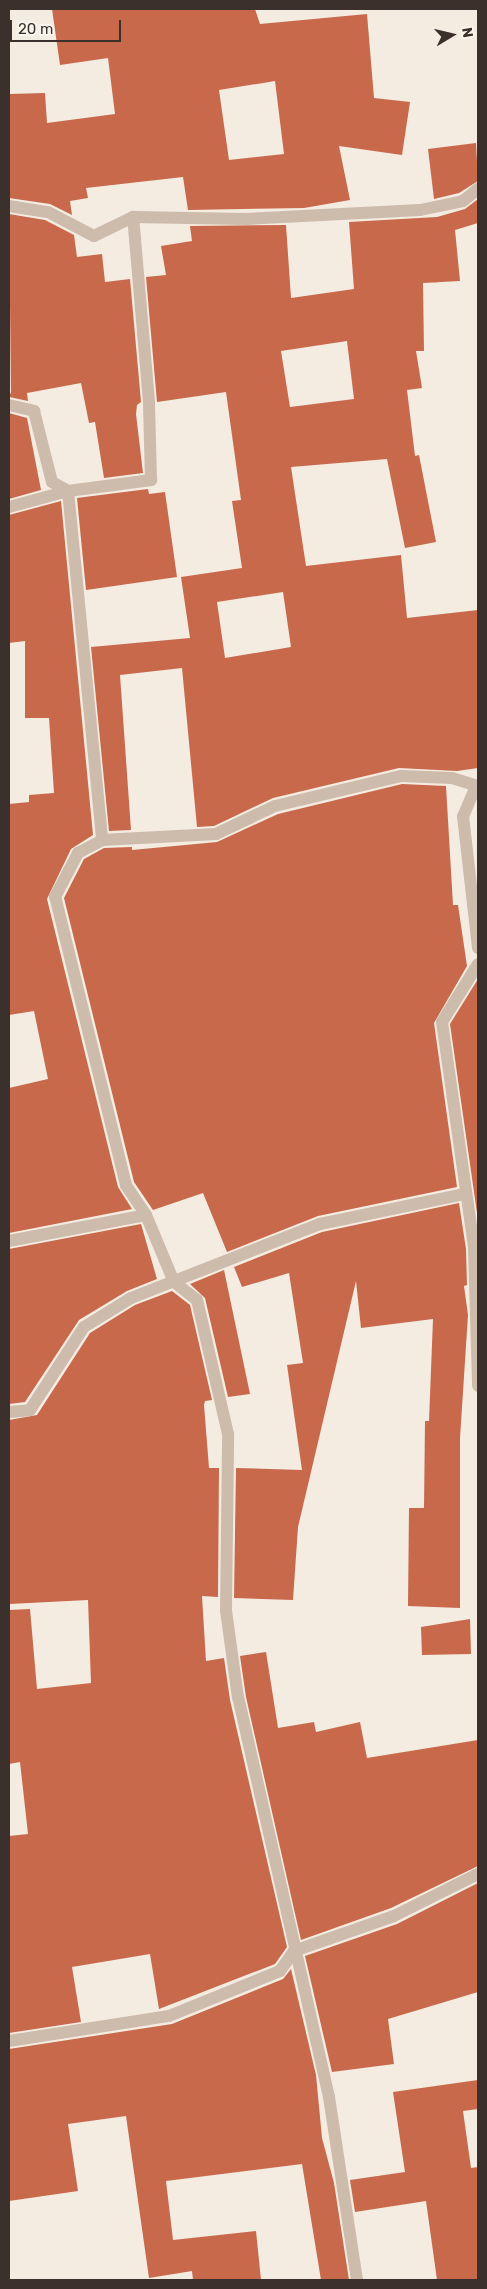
<!DOCTYPE html>
<html>
<head>
<meta charset="utf-8">
<style>
	body { margin:0 }
	#map { position:relative; width:487px; height:2289px; overflow:hidden; background:#f4ebe1; font-family:Rubik,sans-serif }
	div>[style] { position:absolute }
	[style*='--x'] { left:calc(var(--x)*1px); top:calc(var(--y)*1px); width:calc(var(--w)*1px); rotate:calc(var(--a)*1deg) }
	.building>* { inset:0; background:#c8694b }
	.minor>* { height:12px; margin:-6px; padding:0 6px; transform-origin:6px; border-radius:6px; background:#cdbbac }
	span { translate:-50% -50%; white-space:nowrap; text-align:center; line-height:1.15; -webkit-text-stroke:5px #fbf5ee; paint-order:stroke }
	.frame { position:absolute; inset:0; border:10px solid #3b302b; pointer-events:none }
	.north { position:absolute; left:427px; top:10px; width:50px; height:50px; -webkit-text-stroke:4px #fbf5ee; paint-order:stroke; rotate:81deg; font-size:14px; font-weight:700; line-height:20px; text-align:center; color:#3b302b }
	.north::after { content:''; display:block; margin:auto; width:18px; height:22px; background:#3b302b; clip-path:polygon(50% 0,100% 100%,50% 72%,0 100%) }
	.scale { position:absolute; left:10px; top:20px; width:111px; height:22px; box-sizing:border-box; border:2px solid #3b302b; border-top:0; padding-left:6px; font-size:15px; line-height:18px; white-space:nowrap; color:#3b302b; -webkit-text-stroke:4px #fbf5ee; paint-order:stroke }
</style>
</head>
<body>
<div id="map">
	<div class="building">
		<div style="clip-path:polygon(evenodd,52px 9px,255px 9px,260px 24px,367px 14px,374px 98px,410px 102px,402px 155px,339px 146px,350px 200px,304px 208px,188px 210px,183px 177px,86px 188px,88px 198px,70px 201px,72px 215px,50px 204px,9px 198px,9px 94px,45px 93px,47px 123px,115px 114px,108px 58px,60px 65px,52px 9px,275px 81px,284px 154px,229px 160px,219px 90px,275px 81px)"></div>
		<div style="clip-path:polygon(476px 143px,478px 181px,459px 193px,434px 199px,428px 149px)"></div>
		<div style="clip-path:polygon(evenodd,478px 199px,478px 223px,455px 230px,460px 281px,423px 283px,424px 351px,416px 351px,422px 388px,407px 390px,415px 456px,419px 455px,436px 542px,405px 548px,387px 459px,291px 467px,306px 566px,401px 555px,407px 618px,478px 610px,478px 768px,457px 771px,399px 768px,273px 798px,214px 826px,197px 827px,182px 668px,120px 675px,131px 830px,109px 831px,91px 647px,190px 638px,181px 577px,242px 568px,232px 501px,241px 500px,226px 392px,157px 402px,146px 277px,166px 275px,161px 246px,192px 241px,190px 226px,286px 225px,291px 298px,354px 289px,349px 222px,437px 217px,465px 209px,478px 199px,347px 341px,354px 399px,290px 407px,281px 351px,347px 341px,478px 199px,283px 592px,291px 647px,225px 658px,217px 602px,283px 592px)"></div>
		<div style="clip-path:polygon(9px 214px,45px 220px,74px 235px,77px 257px,102px 254px,105px 282px,130px 279px,141px 402px,137px 405px,136px 414px,143px 473px,104px 478px,95px 422px,89px 423px,81px 383px,27px 393px,28px 401px,9px 397px,11px 392px)"></div>
		<div style="clip-path:polygon(9px 413px,27px 418px,41px 490px,9px 499px)"></div>
		<div style="clip-path:polygon(148px 489px,149px 494px,165px 492px,177px 577px,86px 590px,77px 498px)"></div>
		<div style="clip-path:polygon(61px 501px,93px 835px,71px 849px,47px 899px,118px 1187px,132px 1209px,9px 1233px,9px 1088px,48px 1079px,34px 1011px,9px 1015px,9px 804px,29px 802px,29px 795px,54px 793px,49px 718px,25px 718px,25px 641px,9px 643px,9px 515px)"></div>
		<div style="clip-path:polygon(402px 784px,446px 786px,453px 905px,458px 905px,467px 966px,434px 1023px,457px 1187px,318px 1216px,227px 1252px,203px 1193px,153px 1210px,134px 1182px,64px 898px,84px 859px,104px 848px,132px 847px,132px 850px,217px 842px,278px 814px)"></div>
		<div style="clip-path:polygon(478px 979px,478px 1220px,450px 1024px)"></div>
		<div style="clip-path:polygon(459px 1203px,466px 1249px,467px 1285px,464px 1286px,468px 1315px,460px 1438px,460px 1608px,408px 1606px,409px 1508px,424px 1508px,425px 1421px,429px 1421px,433px 1319px,361px 1328px,356px 1281px,298px 1527px,293px 1600px,234px 1598px,236px 1468px,302px 1470px,287px 1365px,303px 1363px,289px 1273px,242px 1287px,234px 1267px,322px 1232px)"></div>
		<div style="clip-path:polygon(141px 1224px,157px 1279px,127px 1291px,79px 1320px,25px 1402px,9px 1404px,9px 1249px)"></div>
		<div style="clip-path:polygon(224px 1270px,250px 1394px,228px 1397px,205px 1298px,190px 1284px)"></div>
		<div style="clip-path:polygon(172px 1291px,190px 1305px,212px 1400px,205px 1401px,204px 1405px,209px 1468px,219px 1468px,218px 1597px,202px 1596px,206px 1661px,224px 1658px,230px 1700px,287px 1947px,275px 1964px,159px 2009px,150px 1954px,72px 1967px,81px 2022px,9px 2033px,9px 1836px,28px 1834px,20px 1762px,9px 1764px,9px 1610px,30px 1609px,37px 1689px,91px 1683px,88px 1600px,9px 1604px,9px 1420px,37px 1415px,90px 1333px,135px 1305px)"></div>
		<div style="clip-path:polygon(470px 1619px,471px 1654px,422px 1655px,421px 1627px)"></div>
		<div style="clip-path:polygon(266px 1652px,278px 1728px,314px 1722px,316px 1732px,360px 1722px,367px 1758px,478px 1740px,478px 1866px,391px 1908px,301px 1940px,246px 1697px,240px 1656px)"></div>
		<div style="clip-path:polygon(478px 1883px,478px 1992px,388px 2019px,394px 2064px,332px 2072px,305px 1956px,397px 1924px)"></div>
		<div style="clip-path:polygon(291px 1969px,316px 2075px,322px 2138px,334px 2183px,349px 2280px,321px 2280px,302px 2164px,166px 2181px,173px 2240px,256px 2231px,261px 2280px,193px 2280px,192px 2271px,149px 2278px,126px 2116px,68px 2124px,78px 2191px,9px 2201px,9px 2049px,172px 2024px,283px 1979px)"></div>
		<div style="clip-path:polygon(478px 2080px,478px 2109px,463px 2111px,471px 2168px,478px 2167px,478px 2280px,437px 2280px,426px 2201px,355px 2212px,350px 2180px,405px 2172px,393px 2092px)"></div>
	</div>
	<div class="minor">
		<div style="--x:9;--y:206;--w:39;--a:9"></div>
		<div style="--x:48;--y:212;--w:52;--a:27.6"></div>
		<div style="--x:94;--y:236;--w:43;--a:-26"></div>
		<div style="--x:133;--y:217;--w:113;--a:1"></div>
		<div style="--x:246;--y:219;--w:174;--a:-3"></div>
		<div style="--x:420;--y:210;--w:44;--a:-11.8"></div>
		<div style="--x:463;--y:201;--w:19;--a:-39"></div>
		<div style="--x:9;--y:405;--w:26;--a:13"></div>
		<div style="--x:34;--y:411;--w:73;--a:75.8"></div>
		<div style="--x:52;--y:482;--w:18;--a:29"></div>
		<div style="--x:68;--y:491;--w:351;--a:84.4"></div>
		<div style="--x:9;--y:507;--w:61;--a:-15.2"></div>
		<div style="--x:68;--y:491;--w:84;--a:-7.5"></div>
		<div style="--x:151;--y:480;--w:78;--a:-91.5"></div>
		<div style="--x:149;--y:402;--w:186;--a:-94.9"></div>
		<div style="--x:476;--y:786;--w:33;--a:113"></div>
		<div style="--x:463;--y:816;--w:133;--a:83.5"></div>
		<div style="--x:478;--y:964;--w:68;--a:121.8"></div>
		<div style="--x:442;--y:1022;--w:228;--a:81.9"></div>
		<div style="--x:474;--y:1248;--w:138;--a:88.3"></div>
		<div style="--x:9;--y:1241;--w:139;--a:-10.7"></div>
		<div style="--x:9;--y:1412;--w:21;--a:-5"></div>
		<div style="--x:30;--y:1410;--w:99;--a:-57"></div>
		<div style="--x:84;--y:1327;--w:55;--a:-31.7"></div>
		<div style="--x:131;--y:1298;--w:203;--a:-21.4"></div>
		<div style="--x:320;--y:1224;--w:148;--a:-11.7"></div>
		<div style="--x:9;--y:2041;--w:162;--a:-8.9"></div>
		<div style="--x:169;--y:2016;--w:120;--a:-22.1"></div>
		<div style="--x:280;--y:1971;--w:24;--a:-55"></div>
		<div style="--x:294;--y:1951;--w:106;--a:-19.3"></div>
		<div style="--x:394;--y:1916;--w:94;--a:-26.6"></div>
		<div style="--x:357;--y:2280;--w:185;--a:-98.7"></div>
		<div style="--x:329;--y:2097;--w:409;--a:-102.8"></div>
		<div style="--x:238;--y:1698;--w:89;--a:-97.8"></div>
		<div style="--x:226;--y:1610;--w:176;--a:-89.3"></div>
		<div style="--x:228;--y:1434;--w:138;--a:-103"></div>
		<div style="--x:197;--y:1300;--w:29;--a:-142"></div>
		<div style="--x:174;--y:1282;--w:73;--a:-112.7"></div>
		<div style="--x:146;--y:1215;--w:36;--a:-124"></div>
		<div style="--x:126;--y:1185;--w:297;--a:-103.8"></div>
		<div style="--x:55;--y:897;--w:50;--a:-62.4"></div>
		<div style="--x:78;--y:853;--w:27;--a:-28"></div>
		<div style="--x:102;--y:840;--w:114;--a:-3"></div>
		<div style="--x:216;--y:834;--w:65;--a:-25.4"></div>
		<div style="--x:275;--y:806;--w:130;--a:-13.4"></div>
		<div style="--x:401;--y:776;--w:51;--a:2.2"></div>
		<div style="--x:452;--y:778;--w:27;--a:17"></div>
	</div>
	<div class="frame"></div>
	<div class="north">N</div>
	<div class="scale">20 m</div>
</div>
</body>
</html>
